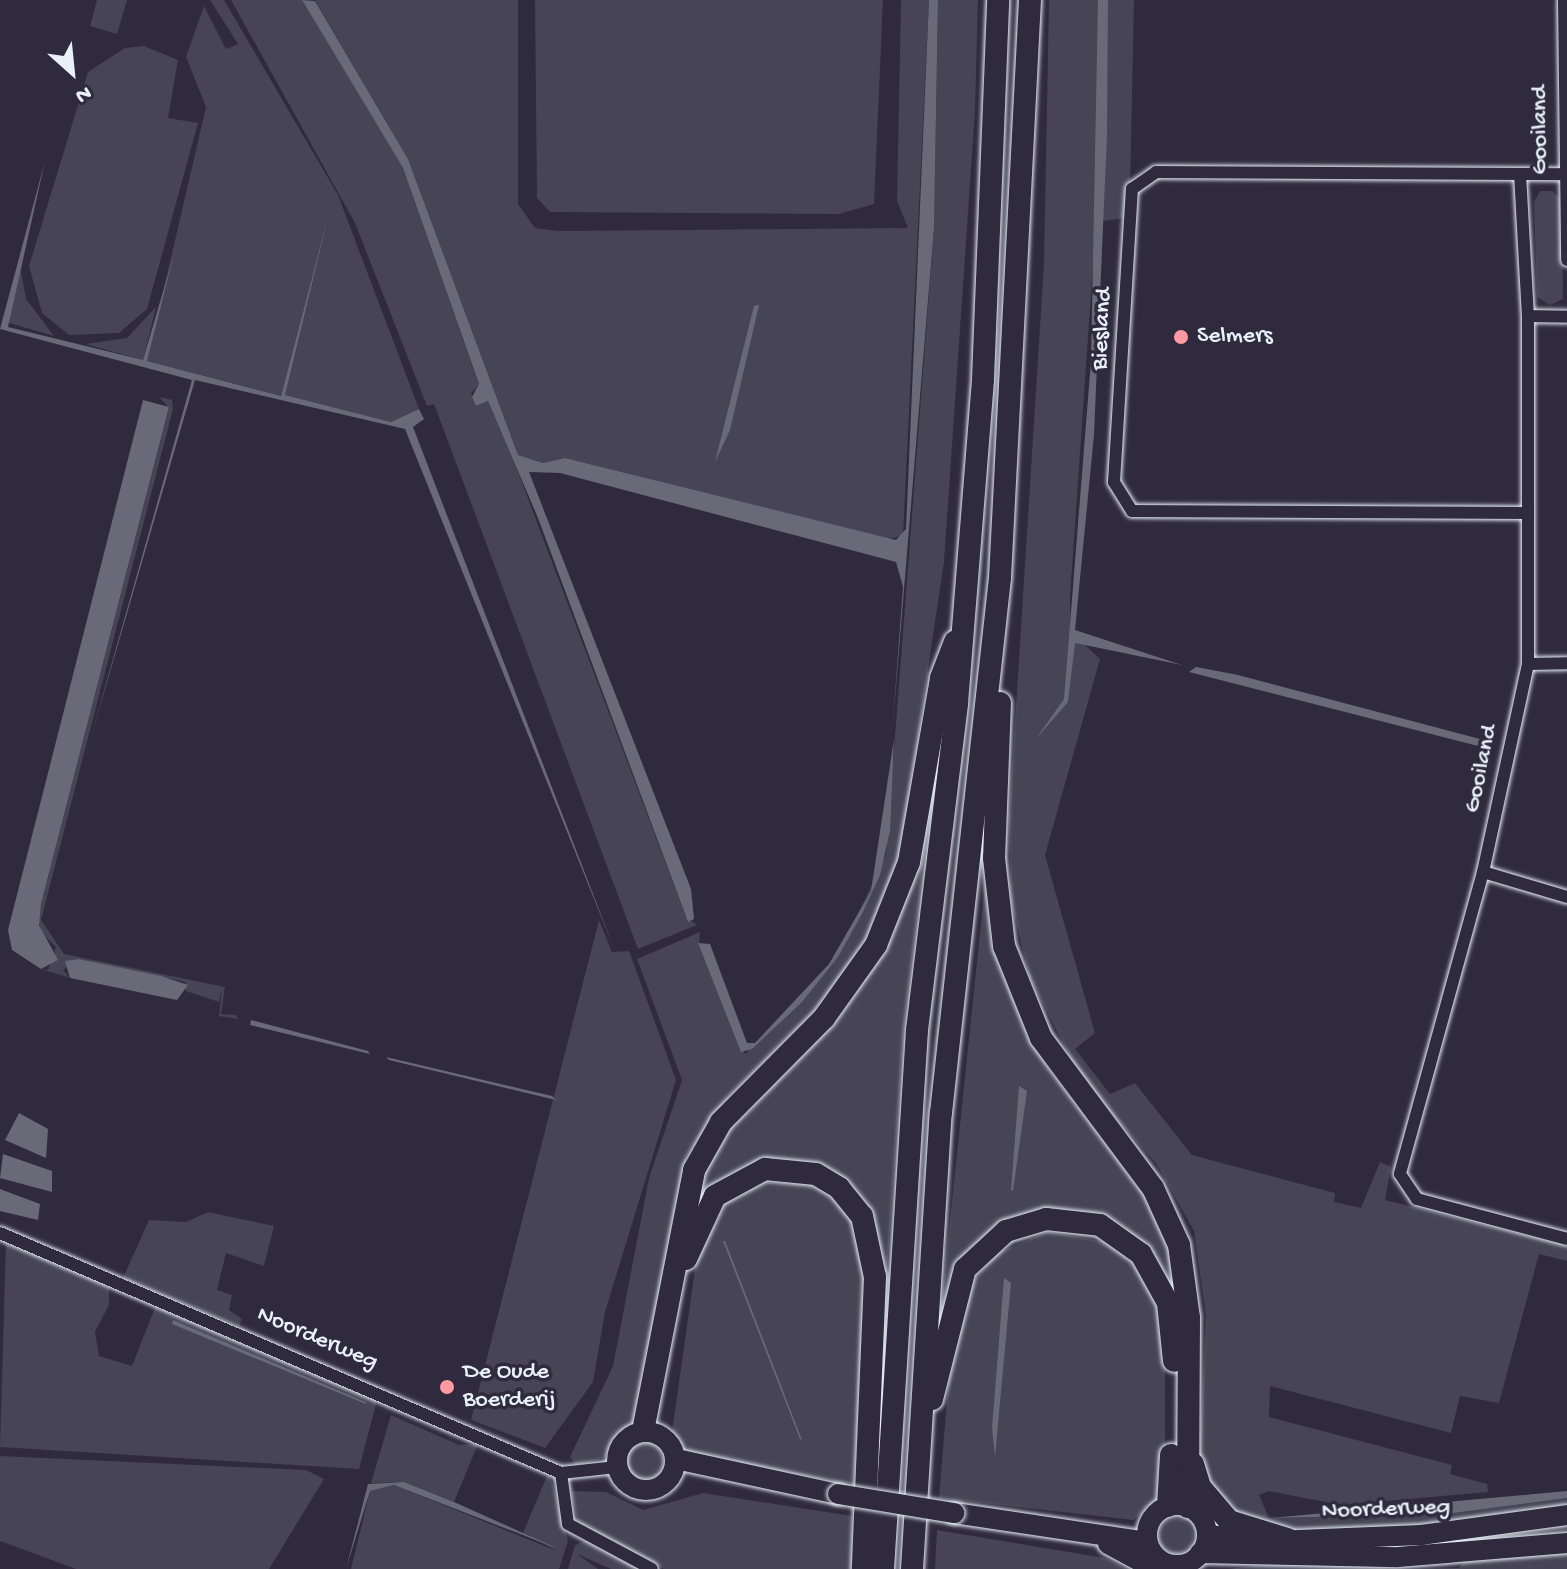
<!DOCTYPE html>
<html>
<head>
<meta charset="utf-8">
<style>
	body { margin:0 }
	#map { position:relative; width:1567px; height:1569px; overflow:hidden; background:#2f2a3d; font-family:"Gochi Hand",sans-serif }
	div>[style] { position:absolute }
	[style*='--x'] { left:calc(var(--x)*1px); top:calc(var(--y)*1px); width:calc(var(--w)*1px); rotate:calc(var(--a)*1deg) }
	.green>* { inset:0; background:#464455 }
	.round { border-radius:50% }
	.water>* { inset:0; background:#696978 }
	.roads { filter:drop-shadow(0 0 2px #e8f1f8) drop-shadow(0 0 2px #e8f1f8) }
	.street>* { height:12px; margin:-6px; padding:0 6px; transform-origin:6px; border-radius:6px; background:#2f2a3d }
	.primary>* { height:20px; margin:-10px; padding:0 10px; transform-origin:10px; border-radius:10px; background:#2f2a3d }
	.primary>.ring { margin:-10px; padding:0; box-sizing:content-box; background:none; border:20px solid #2f2a3d; border-radius:50% }
	.highway>* { height:22px; margin:-11px; padding:0 11px; transform-origin:11px; border-radius:11px; background:#2f2a3d }
	.bridges { filter:drop-shadow(0 0 2px #e8f1f8) drop-shadow(0 0 2px #e8f1f8) }
	.primary-bridge>* { height:20px; margin:-10px; padding:0 10px; transform-origin:10px; border-radius:10px; background:#2f2a3d }
	.dots>* { width:22px; height:22px; translate:-50% -50%; box-sizing:border-box; border:4px solid #2f2a3d; border-radius:50% }
	span { translate:-50% -50%; white-space:nowrap; text-align:center; line-height:1.15; -webkit-text-stroke:7px #2f2a3d; paint-order:stroke }
	.street-label { font-size:24px; color:#e8f1f8 }
	.poi-label { font-size:24px; color:#e8f1f8 }
	.left { translate:0 -50%; text-align:left }
	.north { position:absolute; left:32px; top:32px; width:80px; height:80px; -webkit-text-stroke:6px #2f2a3d; paint-order:stroke; rotate:153deg; font-size:22px; font-weight:700; line-height:32px; text-align:center; color:#e8f1f8 }
	.north::after { content:''; display:block; margin:auto; width:28px; height:36px; background:#e8f1f8; clip-path:polygon(50% 0,100% 100%,50% 72%,0 100%) }
</style>
</head>
<body>
<div id="map">
	<div class="green">
		<div style="clip-path:polygon(97px 0,127px 0,117px 34px,90px 26px)"></div>
		<div style="clip-path:polygon(210px 0,224px 0,338px 195px,419px 409px,391px 422px,285px 395px,332px 203px,281px 396px,147px 361px,206px 107px,186px 57px,204px 6px,226px 49px,238px 44px)"></div>
		<div style="clip-path:polygon(231px 0,302px 0,403px 168px,479px 385px,471px 393px,476px 406px,488px 401px,515px 464px,686px 917px,697px 925px,638px 949px,434px 404px,427px 406px,355px 223px)"></div>
		<div style="clip-path:polygon(315px 0,518px 0,518px 204px,535px 228px,558px 231px,908px 228px,897px 201px,901px 0,929px 0,903px 536px,887px 539px,565px 458px,543px 463px,518px 455px,408px 159px)"></div>
		<div style="clip-path:polygon(535px 0,883px 0,874px 204px,839px 214px,550px 212px,537px 198px)"></div>
		<div style="clip-path:polygon(938px 0,978px 0,975px 111px,944px 562px,898px 870px,869px 940px,819px 1006px,729px 1096px,686px 1156px,636px 1421px,604px 1458px,576px 1465px,570px 1457px,613px 1366px,649px 1178px,682px 1080px,637px 959px,700px 932px,699px 946px,745px 1054px,838px 957px,886px 854px,934px 228px)"></div>
		<div style="clip-path:polygon(1049px 0,1134px 0,1130px 191px,1126px 218px,1096px 222px,1070px 597px,1070px 631px,1100px 659px,1045px 855px,1095px 1033px,1075px 1049px,1110px 1094px,1135px 1083px,1192px 1155px,1335px 1193px,1334px 1202px,1361px 1208px,1380px 1162px,1391px 1167px,1385px 1200px,1567px 1246px,1567px 1261px,1539px 1254px,1499px 1403px,1460px 1396px,1451px 1433px,1270px 1386px,1269px 1417px,1452px 1465px,1450px 1474px,1487px 1484px,1488px 1492px,1341px 1505px,1269px 1491px,1259px 1495px,1269px 1518px,1446px 1514px,1567px 1498px,1567px 1509px,1450px 1525px,1292px 1531px,1227px 1511px,1199px 1466px,1206px 1315px,1194px 1231px,1156px 1163px,1083px 1082px,1030px 978px,1011px 902px,1009px 818px,1044px 263px)"></div>
		<div style="clip-path:polygon(144px 46px,178px 60px,168px 118px,198px 123px,147px 309px,119px 333px,69px 335px,42px 313px,29px 266px,88px 72px,125px 48px)"></div>
		<div style="clip-path:polygon(1552px 191px,1562px 200px,1563px 299px,1550px 305px,1537px 297px,1534px 202px,1540px 191px)"></div>
		<div style="clip-path:polygon(20px 267px,26px 299px,54px 336px,6px 322px)"></div>
		<div style="clip-path:polygon(156px 307px,143px 360px,85px 344px,127px 338px)"></div>
		<div style="clip-path:polygon(159px 397px,172px 400px,173px 409px,41px 920px,64px 954px,225px 987px,221px 1014px,236px 1015px,238px 1019px,219px 1016px,222px 987px,219px 1002px,186px 991px,185px 982px,79px 959px,63px 970px,70px 978px,41px 969px,48px 970px,56px 947px,42px 933px,38px 920px,41px 904px,169px 408px)"></div>
		<div style="clip-path:polygon(931px 798px,903px 1033px,887px 1272px,880px 1271px,864px 1210px,785px 1164px,692px 1224px,696px 1185px,717px 1141px,858px 986px)"></div>
		<div style="clip-path:polygon(987px 865px,1024px 1024px,1049px 1070px,1167px 1225px,1181px 1353px,1147px 1252px,1035px 1215px,950px 1289px,940px 1317px)"></div>
		<div style="clip-path:polygon(599px 920px,612px 952px,629px 951px,676px 1080px,605px 1312px,593px 1382px,545px 1448px,471px 1420px)"></div>
		<div style="clip-path:polygon(763px 1182px,809px 1184px,839px 1202px,853px 1222px,865px 1280px,854px 1484px,689px 1455px,672px 1432px,696px 1262px,726px 1202px)"></div>
		<div style="clip-path:polygon(208px 1212px,274px 1226px,264px 1266px,226px 1253px,217px 1290px,232px 1295px,229px 1310px,242px 1319px,239px 1326px,123px 1278px,149px 1220px,186px 1222px)"></div>
		<div style="clip-path:polygon(1047px 1232px,1107px 1242px,1137px 1267px,1155px 1298px,1165px 1356px,1165px 1475px,1160px 1500px,1133px 1520px,939px 1498px,950px 1363px,969px 1287px,995px 1254px)"></div>
		<div style="clip-path:polygon(6px 1242px,109px 1283px,109px 1305px,95px 1332px,99px 1356px,132px 1366px,156px 1305px,377px 1400px,359px 1469px,0 1447px)"></div>
		<div style="clip-path:polygon(391px 1415px,459px 1445px,478px 1444px,454px 1502px,404px 1482px,371px 1483px)"></div>
		<div class="round" style="left:627px;top:1443px;width:36px;height:36px"></div>
		<div style="clip-path:polygon(0 1456px,306px 1470px,324px 1479px,269px 1569px,76px 1569px,0 1541px)"></div>
		<div style="clip-path:polygon(549px 1471px,568px 1541px,559px 1569px,351px 1569px,370px 1491px,394px 1485px,557px 1551px,523px 1533px)"></div>
		<div style="clip-path:polygon(571px 1491px,606px 1492px,643px 1510px,703px 1493px,852px 1516px,852px 1569px,664px 1569px,578px 1522px)"></div>
		<div class="round" style="left:1159px;top:1519px;width:34px;height:34px"></div>
		<div style="clip-path:polygon(937px 1530px,1105px 1558px,1127px 1569px,935px 1569px)"></div>
		<div style="clip-path:polygon(590px 1539px,646px 1569px,611px 1569px,577px 1554px,598px 1569px,568px 1569px,575px 1545px)"></div>
		<div style="clip-path:polygon(1567px 1553px,1567px 1569px,1403px 1569px,1459px 1568px,1465px 1559px)"></div>
		<div style="clip-path:polygon(1355px 1564px,1388px 1569px,1229px 1569px,1259px 1565px)"></div>
	</div>
	<div class="water">
		<div style="clip-path:polygon(302px 0,315px 1px,408px 159px,518px 455px,543px 463px,565px 458px,896px 540px,906px 529px,929px 0,938px 0,934px 228px,892px 734px,903px 587px,896px 562px,560px 473px,529px 472px,691px 889px,694px 919px,688px 922px,538px 518px,488px 401px,476px 406px,472px 397px,479px 384px,403px 168px)"></div>
		<div style="clip-path:polygon(1098px 0,1108px 0,1107px 135px,1094px 435px,1075px 630px,1182px 665px,1075px 643px,1068px 702px,1035px 740px,1064px 699px,1091px 361px)"></div>
		<div style="clip-path:polygon(45px 161px,8px 327px,143px 360px,174px 254px,147px 361px,281px 396px,332px 202px,285px 395px,391px 422px,419px 409px,424px 419px,413px 427px,615px 951px,405px 429px,195px 380px,89px 744px,192px 380px,0 329px)"></div>
		<div style="clip-path:polygon(759px 305px,730px 430px,715px 462px,754px 306px)"></div>
		<div style="clip-path:polygon(143px 400px,169px 407px,41px 904px,39px 925px,58px 960px,41px 969px,12px 950px,8px 930px)"></div>
		<div style="clip-path:polygon(1196px 667px,1238px 675px,1480px 739px,1478px 746px,1189px 672px)"></div>
		<div style="clip-path:polygon(894px 739px,890px 831px,880px 875px,863px 912px,838px 957px,802px 1002px,752px 1049px,741px 1052px,698px 943px,710px 944px,747px 1043px,755px 1043px,829px 964px,871px 891px)"></div>
		<div style="clip-path:polygon(79px 959px,161px 976px,188px 985px,177px 1000px,70px 978px,65px 961px)"></div>
		<div style="clip-path:polygon(251px 1020px,368px 1051px,370px 1054px,250px 1025px)"></div>
		<div style="clip-path:polygon(386px 1057px,552px 1096px,556px 1100px,389px 1060px)"></div>
		<div style="clip-path:polygon(1019px 1086px,1027px 1091px,1013px 1191px,1011px 1190px)"></div>
		<div style="clip-path:polygon(19px 1113px,48px 1129px,46px 1158px,5px 1140px)"></div>
		<div style="clip-path:polygon(3px 1154px,52px 1171px,52px 1192px,0 1178px)"></div>
		<div style="clip-path:polygon(0 1189px,40px 1204px,38px 1220px,0 1211px)"></div>
		<div style="clip-path:polygon(723px 1241px,725px 1241px,802px 1440px,800px 1439px)"></div>
		<div style="clip-path:polygon(1004px 1278px,1011px 1283px,995px 1457px,992px 1428px)"></div>
		<div style="clip-path:polygon(173px 1320px,365px 1402px,366px 1404px,172px 1324px)"></div>
		<div style="clip-path:polygon(404px 1482px,454px 1502px,561px 1550px,394px 1485px,370px 1491px,346px 1569px,368px 1484px)"></div>
		<div style="clip-path:polygon(1567px 1491px,1567px 1498px,1446px 1514px,1269px 1518px)"></div>
	</div>
	<div class="roads">
		<div class="street">
			<div style="--x:1564;--y:0;--w:260;--a:89.3"></div>
			<div style="--x:1520;--y:174;--w:142;--a:86.8"></div>
			<div style="--x:1528;--y:316;--w:348;--a:90"></div>
			<div style="--x:1528;--y:664;--w:213;--a:102.2"></div>
			<div style="--x:1483;--y:872;--w:313;--a:105.4"></div>
			<div style="--x:1400;--y:1174;--w:30;--a:56"></div>
			<div style="--x:1417;--y:1199;--w:155;--a:14.9"></div>
			<div style="--x:1528;--y:316;--w:39;--a:1"></div>
			<div style="--x:1524;--y:513;--w:392;--a:-179.7"></div>
			<div style="--x:1132;--y:511;--w:34;--a:-122"></div>
			<div style="--x:1114;--y:482;--w:294;--a:-86.5"></div>
			<div style="--x:1132;--y:189;--w:29;--a:-35"></div>
			<div style="--x:1156;--y:172;--w:407;--a:0.3"></div>
			<div style="--x:1528;--y:664;--w:39;--a:-1"></div>
			<div style="--x:1483;--y:872;--w:88;--a:16.6"></div>
			<div style="--x:0;--y:1233;--w:610;--a:23.16"></div>
			<div style="--x:561;--y:1473;--w:56;--a:-6.1"></div>
			<div style="--x:561;--y:1473;--w:51;--a:82.2"></div>
			<div style="--x:568;--y:1524;--w:95;--a:28.2"></div>
		</div>
		<div class="primary">
			<div class="ring" style="left:617px;top:1432px;width:38px;height:38px"></div>
			<div style="--x:676;--y:1459;--w:166;--a:12.2"></div>
			<div class="ring" style="left:1147px;top:1505px;width:40px;height:40px"></div>
			<div style="--x:954;--y:1513;--w:195;--a:8.5"></div>
			<div style="--x:1207;--y:1534;--w:43;--a:10.8"></div>
			<div style="--x:1249;--y:1542;--w:172;--a:-2.3"></div>
			<div style="--x:1421;--y:1535;--w:147;--a:-7.8"></div>
			<div style="--x:1108;--y:1544;--w:52;--a:28.5"></div>
			<div style="--x:1200;--y:1553;--w:198;--a:1.2"></div>
			<div style="--x:1398;--y:1557;--w:170;--a:-4.7"></div>
		</div>
		<div class="highway">
			<div style="--x:1000;--y:703;--w:155;--a:92.2"></div>
			<div style="--x:994;--y:858;--w:89;--a:83.5"></div>
			<div style="--x:1004;--y:946;--w:99;--a:68.1"></div>
			<div style="--x:1041;--y:1038;--w:187;--a:53.3"></div>
			<div style="--x:1153;--y:1188;--w:63;--a:65.5"></div>
			<div style="--x:1179;--y:1245;--w:74;--a:82.2"></div>
			<div style="--x:1189;--y:1318;--w:189;--a:90.3"></div>
			<div style="--x:686;--y:1259;--w:69;--a:-65.3"></div>
			<div style="--x:715;--y:1196;--w:57;--a:-28.4"></div>
			<div style="--x:765;--y:1169;--w:51;--a:5.6"></div>
			<div style="--x:816;--y:1174;--w:27;--a:31"></div>
			<div style="--x:839;--y:1188;--w:36;--a:51"></div>
			<div style="--x:862;--y:1216;--w:62;--a:78"></div>
			<div style="--x:875;--y:1277;--w:292;--a:92.4"></div>
			<div style="--x:932;--y:1399;--w:134;--a:-75.8"></div>
			<div style="--x:965;--y:1269;--w:56;--a:-42.8"></div>
			<div style="--x:1006;--y:1231;--w:42;--a:-16.7"></div>
			<div style="--x:1046;--y:1219;--w:54;--a:6.3"></div>
			<div style="--x:1100;--y:1225;--w:50;--a:35.3"></div>
			<div style="--x:1141;--y:1254;--w:56;--a:61.1"></div>
			<div style="--x:1168;--y:1303;--w:58;--a:84.1"></div>
			<div style="--x:643;--y:1431;--w:266;--a:-78.9"></div>
			<div style="--x:694;--y:1170;--w:55;--a:-60.6"></div>
			<div style="--x:721;--y:1122;--w:146;--a:-45.3"></div>
			<div style="--x:824;--y:1018;--w:90;--a:-54.5"></div>
			<div style="--x:876;--y:945;--w:89;--a:-68.3"></div>
			<div style="--x:909;--y:862;--w:187;--a:-80.1"></div>
			<div style="--x:941;--y:678;--w:39;--a:-69"></div>
			<div style="--x:1193;--y:1464;--w:24;--a:73"></div>
			<div style="--x:1200;--y:1487;--w:45;--a:49.5"></div>
			<div style="--x:1229;--y:1521;--w:61;--a:17.2"></div>
			<div style="--x:1168;--y:1506;--w:51;--a:-86.6"></div>
			<div style="--x:883;--y:1569;--w:540;--a:-86.39"></div>
			<div style="--x:917;--y:1030;--w:329;--a:-83"></div>
			<div style="--x:957;--y:703;--w:325;--a:-85.4"></div>
			<div style="--x:983;--y:379;--w:379;--a:-87.7"></div>
			<div style="--x:912;--y:1569;--w:457;--a:-86.4"></div>
			<div style="--x:941;--y:1113;--w:538;--a:-83.71"></div>
			<div style="--x:1000;--y:578;--w:579;--a:-87.03"></div>
		</div>
	</div>
	<div class="bridges">
		<div class="primary-bridge">
			<div style="--x:838;--y:1494;--w:118;--a:9.3"></div>
		</div>
	</div>
	<div class="dots">
		<div style="left:1181px;top:337px;background:#ff9aa2"></div>
		<div style="left:447px;top:1387px;background:#ff9aa2"></div>
	</div>
	<div class="street-label">
		<span style="left:1541px;top:130px;rotate:-90deg">Gooiland</span>
		<span style="left:1103px;top:329px;rotate:-87deg">Biesland</span>
		<span style="left:1482px;top:769px;rotate:-78deg">Gooiland</span>
		<span style="left:317px;top:1339px;rotate:23deg">Noorderweg</span>
		<span style="left:1386px;top:1510px;rotate:-2deg">Noorderweg</span>
	</div>
	<div class="poi-label">
		<span class="left" style="left:1197px;top:337px">Selmers</span>
		<span class="left" style="left:463px;top:1387px">De Oude<br>Boerderij</span>
	</div>
	<div class="north">N</div>
</div>
</body>
</html>
